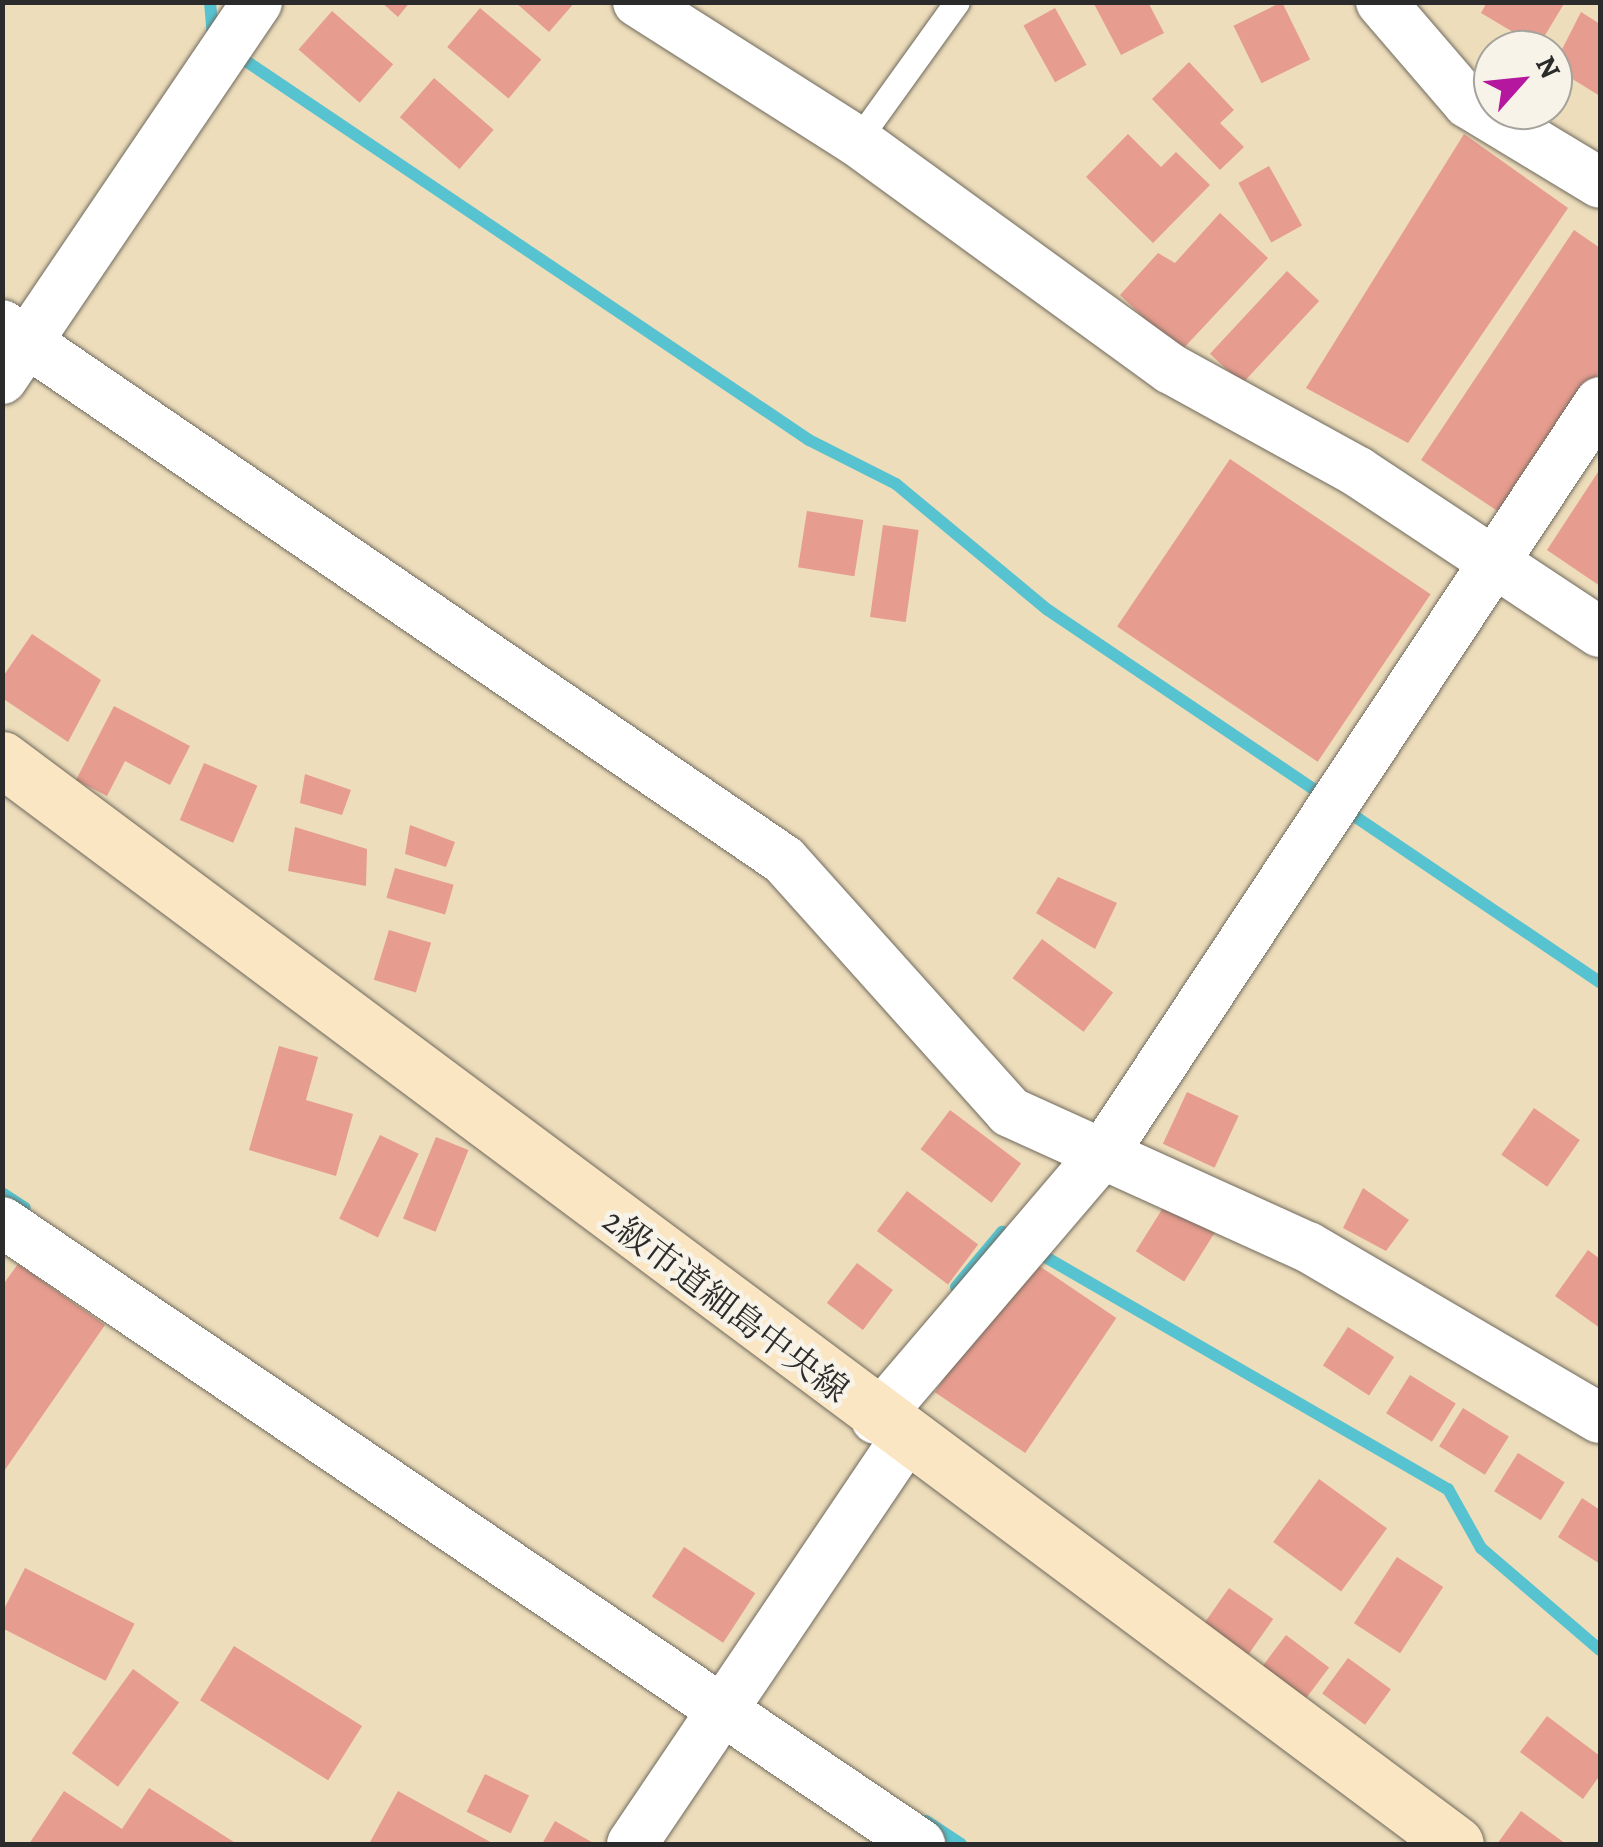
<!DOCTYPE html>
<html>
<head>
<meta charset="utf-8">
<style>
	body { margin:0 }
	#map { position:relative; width:1603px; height:1847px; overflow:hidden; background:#edddbb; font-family:Alegreya,"Noto Serif JP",serif }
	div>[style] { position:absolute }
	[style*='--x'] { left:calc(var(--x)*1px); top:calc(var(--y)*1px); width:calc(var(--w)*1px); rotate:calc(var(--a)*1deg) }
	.stream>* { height:12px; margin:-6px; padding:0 6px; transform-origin:6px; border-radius:6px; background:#57c3d0 }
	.building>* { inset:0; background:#e69c8e; transform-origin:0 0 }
	.roads { filter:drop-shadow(0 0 2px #6f695d) drop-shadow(0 0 2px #6f695d) }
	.lane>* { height:25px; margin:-12.5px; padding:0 12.5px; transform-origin:12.5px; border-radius:12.5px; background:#fff }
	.street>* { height:50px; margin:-25px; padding:0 25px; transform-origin:25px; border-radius:25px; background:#fff }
	.secondary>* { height:55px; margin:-27.5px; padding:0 27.5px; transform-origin:27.5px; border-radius:27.5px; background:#fbe6c4 }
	span { translate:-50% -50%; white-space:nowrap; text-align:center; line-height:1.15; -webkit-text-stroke:9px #f7f3e8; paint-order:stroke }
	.street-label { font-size:35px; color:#2b2b2b }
	.frame { position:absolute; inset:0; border:5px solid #2b2b2b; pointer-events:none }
	.north { position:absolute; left:1473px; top:30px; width:100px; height:100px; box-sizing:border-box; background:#f7f3e8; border:2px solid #a5a39c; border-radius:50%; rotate:63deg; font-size:28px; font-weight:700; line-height:40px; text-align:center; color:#2b2b2b }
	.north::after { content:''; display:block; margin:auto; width:35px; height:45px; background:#b5179e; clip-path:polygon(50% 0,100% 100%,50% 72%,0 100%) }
</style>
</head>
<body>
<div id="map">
	<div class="stream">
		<div style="--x:210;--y:2;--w:37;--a:85"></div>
		<div style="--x:234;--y:53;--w:693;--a:33.94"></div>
		<div style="--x:809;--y:440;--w:97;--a:26.8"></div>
		<div style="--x:896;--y:484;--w:197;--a:39.7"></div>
		<div style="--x:1048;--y:610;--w:336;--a:34"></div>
		<div style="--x:1344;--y:809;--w:309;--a:34.1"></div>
		<div style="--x:2;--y:1193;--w:27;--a:33"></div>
		<div style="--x:1035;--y:1251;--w:477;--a:30"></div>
		<div style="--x:1448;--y:1489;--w:68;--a:60.8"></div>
		<div style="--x:1481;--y:1548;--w:157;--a:40.6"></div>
		<div style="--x:956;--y:1287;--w:72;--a:-50.1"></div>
		<div style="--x:1002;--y:1232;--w:17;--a:31"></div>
		<div style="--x:926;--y:1821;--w:42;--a:33.3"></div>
	</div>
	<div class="building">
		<div style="clip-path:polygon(381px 2px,410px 2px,398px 17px)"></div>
		<div style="clip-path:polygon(515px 2px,575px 2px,549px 32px)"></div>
		<div style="clip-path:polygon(1093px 2px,1148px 2px,1164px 33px,1121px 55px)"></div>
		<div style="left:1282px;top:2px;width:64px;height:54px;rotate:64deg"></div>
		<div style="clip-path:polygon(1487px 2px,1565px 2px,1538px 47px,1481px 13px)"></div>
		<div style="left:480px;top:8px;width:80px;height:51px;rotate:40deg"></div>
		<div style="left:1055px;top:8px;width:65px;height:36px;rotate:61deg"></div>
		<div style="left:332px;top:11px;width:81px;height:51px;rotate:41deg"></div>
		<div style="clip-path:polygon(1581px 12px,1600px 24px,1600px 96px,1553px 67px)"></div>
		<div style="clip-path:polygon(1189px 62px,1234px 110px,1220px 123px,1244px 147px,1220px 170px,1152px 99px)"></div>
		<div style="left:434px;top:78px;width:79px;height:52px;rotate:41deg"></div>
		<div style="clip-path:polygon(1128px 134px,1161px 167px,1176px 152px,1210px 185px,1153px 243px,1086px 177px)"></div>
		<div style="clip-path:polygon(1464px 134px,1568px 208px,1408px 443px,1306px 388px)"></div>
		<div style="left:1269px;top:166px;width:68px;height:35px;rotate:61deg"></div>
		<div style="clip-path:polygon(1220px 213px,1268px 258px,1180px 352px,1120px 295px,1158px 253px,1175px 263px)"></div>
		<div style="clip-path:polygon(1574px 230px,1600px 248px,1600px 371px,1505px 516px,1421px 460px)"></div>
		<div style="left:1287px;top:271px;width:44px;height:113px;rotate:43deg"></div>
		<div style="left:1230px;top:459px;width:242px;height:202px;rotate:34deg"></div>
		<div style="clip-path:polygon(1600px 469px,1600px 586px,1547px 550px)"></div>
		<div style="left:807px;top:511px;width:57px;height:57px;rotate:9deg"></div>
		<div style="left:883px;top:525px;width:36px;height:93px;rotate:8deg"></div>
		<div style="clip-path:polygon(32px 634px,101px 680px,68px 742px,2px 698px,2px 678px)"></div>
		<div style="clip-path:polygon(114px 706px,190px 746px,170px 785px,125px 761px,107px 796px,76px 780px)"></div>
		<div style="left:204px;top:763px;width:58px;height:62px;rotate:23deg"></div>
		<div style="clip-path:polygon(305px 774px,351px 790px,342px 815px,300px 803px)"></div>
		<div style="clip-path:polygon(410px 825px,455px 842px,446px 867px,405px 854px)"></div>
		<div style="clip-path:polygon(295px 827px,367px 849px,366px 886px,288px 871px)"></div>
		<div style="left:395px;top:868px;width:61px;height:31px;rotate:16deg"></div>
		<div style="clip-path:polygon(1058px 877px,1117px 903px,1095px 949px,1036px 913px)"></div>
		<div style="left:389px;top:930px;width:44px;height:52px;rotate:17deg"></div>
		<div style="left:1042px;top:939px;width:89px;height:49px;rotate:37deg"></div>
		<div style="clip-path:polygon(279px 1046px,318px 1057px,306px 1100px,353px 1114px,336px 1176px,249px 1150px)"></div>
		<div style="left:1187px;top:1092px;width:57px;height:57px;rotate:25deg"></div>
		<div style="left:1534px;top:1108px;width:56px;height:57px;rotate:35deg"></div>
		<div style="left:950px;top:1110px;width:89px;height:49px;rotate:37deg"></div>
		<div style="left:380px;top:1135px;width:43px;height:93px;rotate:26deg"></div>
		<div style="left:436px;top:1137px;width:35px;height:88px;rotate:22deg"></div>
		<div style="clip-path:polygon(1363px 1188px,1409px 1220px,1386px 1251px,1343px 1228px)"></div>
		<div style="left:907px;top:1191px;width:89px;height:50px;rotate:37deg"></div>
		<div style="left:1166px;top:1203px;width:57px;height:57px;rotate:32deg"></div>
		<div style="clip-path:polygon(1588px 1250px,1600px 1259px,1600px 1328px,1555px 1296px)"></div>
		<div style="left:1026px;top:1257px;width:109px;height:163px;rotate:34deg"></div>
		<div style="left:857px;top:1263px;width:45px;height:50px;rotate:37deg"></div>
		<div style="clip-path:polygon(18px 1264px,105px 1325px,2px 1474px,2px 1286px)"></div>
		<div style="left:1348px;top:1327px;width:55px;height:46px;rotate:33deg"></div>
		<div style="left:1410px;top:1375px;width:54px;height:45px;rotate:32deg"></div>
		<div style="left:1463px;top:1408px;width:54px;height:45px;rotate:32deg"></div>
		<div style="left:1518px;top:1453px;width:55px;height:45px;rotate:32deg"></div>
		<div style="left:1319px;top:1479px;width:84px;height:78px;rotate:36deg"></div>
		<div style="clip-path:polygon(1582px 1498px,1600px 1510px,1600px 1564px,1558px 1537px)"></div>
		<div style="left:684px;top:1547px;width:85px;height:59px;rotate:33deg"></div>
		<div style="left:1397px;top:1557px;width:55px;height:79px;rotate:33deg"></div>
		<div style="left:25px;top:1568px;width:123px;height:64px;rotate:27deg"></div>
		<div style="left:1229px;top:1588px;width:54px;height:44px;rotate:35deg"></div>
		<div style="left:1286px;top:1635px;width:54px;height:44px;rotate:37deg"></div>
		<div style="left:234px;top:1646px;width:151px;height:64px;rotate:32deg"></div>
		<div style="left:1348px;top:1658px;width:53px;height:44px;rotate:36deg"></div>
		<div style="left:133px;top:1669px;width:57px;height:104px;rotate:36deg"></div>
		<div style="clip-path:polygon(1547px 1716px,1600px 1756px,1600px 1775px,1583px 1799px,1520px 1752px)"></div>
		<div style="left:485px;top:1774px;width:49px;height:42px;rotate:26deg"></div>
		<div style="clip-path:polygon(149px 1788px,237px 1844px,29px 1844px,64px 1791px,122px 1829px)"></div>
		<div style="clip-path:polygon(398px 1791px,494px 1844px,369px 1844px)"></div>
		<div style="clip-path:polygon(1521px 1811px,1566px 1844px,1497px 1844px)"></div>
		<div style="clip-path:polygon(555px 1821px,595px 1844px,542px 1844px)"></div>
	</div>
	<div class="roads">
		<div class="lane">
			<div style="--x:857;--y:141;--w:171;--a:-54.3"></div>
		</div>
		<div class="street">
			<div style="--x:638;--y:2;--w:259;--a:32.4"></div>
			<div style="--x:857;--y:141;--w:388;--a:36"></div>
			<div style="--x:1171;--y:369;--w:213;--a:28.8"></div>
			<div style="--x:1358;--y:472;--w:290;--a:33.5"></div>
			<div style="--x:1381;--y:2;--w:133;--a:49.3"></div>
			<div style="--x:1468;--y:103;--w:154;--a:31.2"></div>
			<div style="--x:2;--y:325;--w:947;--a:34.38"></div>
			<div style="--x:784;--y:860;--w:338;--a:48.1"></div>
			<div style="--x:1010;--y:1112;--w:327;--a:24.4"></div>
			<div style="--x:1308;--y:1247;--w:338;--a:30.4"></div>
			<div style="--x:2;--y:379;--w:455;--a:-55.9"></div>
			<div style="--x:2;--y:1222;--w:1109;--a:34.12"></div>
			<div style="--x:876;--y:1419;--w:351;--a:-49.5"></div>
			<div style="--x:1104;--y:1152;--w:899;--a:-56.52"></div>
			<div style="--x:632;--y:1844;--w:490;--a:-56"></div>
		</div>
		<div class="secondary">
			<div style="--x:2;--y:759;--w:1814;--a:36.73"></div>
		</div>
	</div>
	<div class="street-label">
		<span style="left:726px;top:1305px;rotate:37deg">2級市道細島中央線</span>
	</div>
	<div class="frame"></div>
	<div class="north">N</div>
</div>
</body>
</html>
